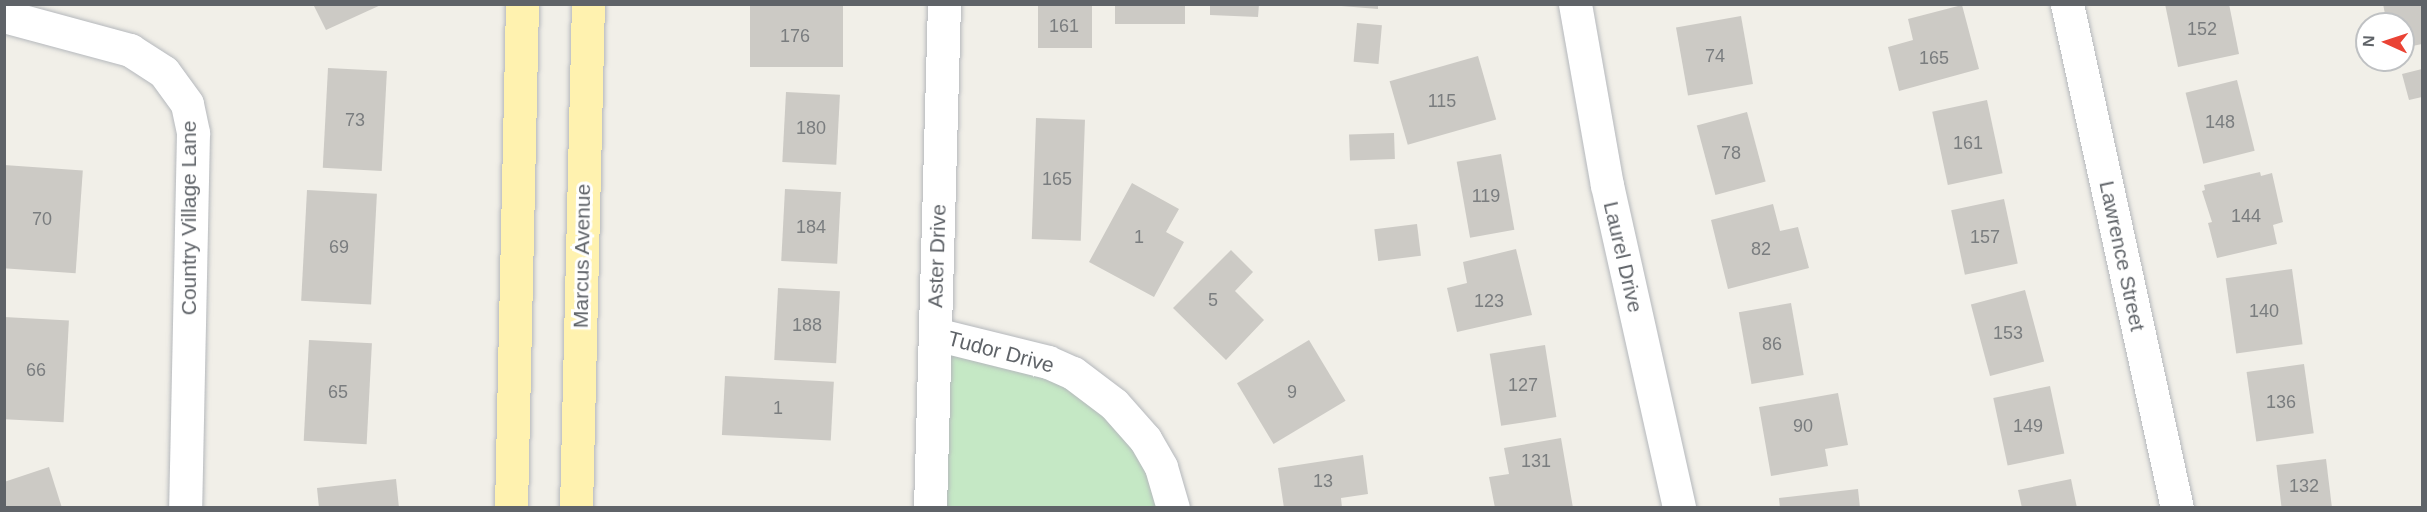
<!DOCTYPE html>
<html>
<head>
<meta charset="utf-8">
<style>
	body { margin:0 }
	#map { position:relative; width:2427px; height:512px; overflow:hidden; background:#f1efe8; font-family:Helvetica,sans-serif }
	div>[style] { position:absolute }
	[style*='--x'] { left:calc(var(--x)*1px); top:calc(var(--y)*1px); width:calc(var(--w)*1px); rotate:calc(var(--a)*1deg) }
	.green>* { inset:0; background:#c5e8c5 }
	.building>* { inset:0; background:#cccac5; transform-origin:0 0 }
	.roads { filter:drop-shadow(0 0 2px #b5b8bc) drop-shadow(0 0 2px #b5b8bc) }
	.street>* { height:33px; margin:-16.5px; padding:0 16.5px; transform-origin:16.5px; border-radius:16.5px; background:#fff }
	.primary>* { height:33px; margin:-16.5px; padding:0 16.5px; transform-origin:16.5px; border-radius:16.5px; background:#fff2af }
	span { translate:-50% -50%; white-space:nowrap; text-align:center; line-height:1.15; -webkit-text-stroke:6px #fff; paint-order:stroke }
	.number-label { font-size:18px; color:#7a7d7f }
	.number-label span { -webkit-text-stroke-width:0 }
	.street-label { font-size:21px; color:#5f6368 }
	.frame { position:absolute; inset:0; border:6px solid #5f6368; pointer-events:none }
	.north { position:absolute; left:2355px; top:12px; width:60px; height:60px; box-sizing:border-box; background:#fff; border:2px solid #bfc1c3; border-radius:50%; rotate:273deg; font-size:16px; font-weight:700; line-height:24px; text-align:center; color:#5f6368 }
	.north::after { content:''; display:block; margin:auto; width:21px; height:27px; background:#ea4335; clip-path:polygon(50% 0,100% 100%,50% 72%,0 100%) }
</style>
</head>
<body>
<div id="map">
	<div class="green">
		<div style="clip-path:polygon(935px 334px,1114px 404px,1173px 508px,930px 508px)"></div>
	</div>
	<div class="building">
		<div style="clip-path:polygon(313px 4px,383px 4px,326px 30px)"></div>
		<div style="left:750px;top:4px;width:93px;height:63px"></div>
		<div style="left:1038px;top:4px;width:54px;height:44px"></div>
		<div style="left:1115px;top:4px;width:70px;height:20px"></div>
		<div style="clip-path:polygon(1210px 4px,1259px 4px,1258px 17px,1210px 15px)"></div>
		<div style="clip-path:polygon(2165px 4px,2229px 4px,2239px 54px,2178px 67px)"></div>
		<div style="clip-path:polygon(2383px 4px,2422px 4px,2422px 44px,2403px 48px,2403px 24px,2387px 24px)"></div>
		<div style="clip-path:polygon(1329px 5px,1378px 5px,1378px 9px)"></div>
		<div style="clip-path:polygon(1962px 5px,1979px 69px,1899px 91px,1888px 47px,1913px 40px,1908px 19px)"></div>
		<div style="left:1741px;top:16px;width:69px;height:66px;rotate:80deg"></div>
		<div style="left:1357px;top:23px;width:25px;height:39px;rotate:5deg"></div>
		<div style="left:1478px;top:56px;width:66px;height:92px;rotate:74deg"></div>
		<div style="left:328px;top:68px;width:59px;height:100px;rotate:3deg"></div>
		<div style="clip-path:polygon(2422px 69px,2422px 97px,2409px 100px,2402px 74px)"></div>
		<div style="left:2237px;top:80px;width:73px;height:53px;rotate:76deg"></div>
		<div style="left:786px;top:92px;width:54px;height:70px;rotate:3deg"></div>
		<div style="left:1987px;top:100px;width:75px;height:56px;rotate:78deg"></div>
		<div style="left:1747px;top:112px;width:72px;height:52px;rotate:75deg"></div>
		<div style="left:1036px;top:118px;width:49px;height:121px;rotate:2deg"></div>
		<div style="left:1394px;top:133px;width:26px;height:45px;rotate:88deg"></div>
		<div style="left:1501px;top:154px;width:77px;height:45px;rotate:80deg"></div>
		<div style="left:4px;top:165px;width:79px;height:103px;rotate:4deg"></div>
		<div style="clip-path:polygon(2260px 172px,2261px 176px,2272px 173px,2283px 222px,2273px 225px,2277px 244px,2217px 258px,2208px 223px,2212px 222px,2202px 191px,2205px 190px,2204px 185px)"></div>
		<div style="clip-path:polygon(1132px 183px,1179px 209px,1166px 232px,1184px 242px,1154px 297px,1089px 262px)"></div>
		<div style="left:785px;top:189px;width:56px;height:72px;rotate:3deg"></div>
		<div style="left:307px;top:190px;width:70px;height:111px;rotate:3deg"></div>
		<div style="left:2004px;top:199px;width:66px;height:54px;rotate:78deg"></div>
		<div style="clip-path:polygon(1773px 204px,1780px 231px,1798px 227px,1809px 268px,1728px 289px,1711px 220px)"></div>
		<div style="left:1417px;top:224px;width:32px;height:43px;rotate:83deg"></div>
		<div style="clip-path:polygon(1516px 249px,1532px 315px,1457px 332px,1447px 288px,1467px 283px,1463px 262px)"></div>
		<div style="clip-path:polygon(1231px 250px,1253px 272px,1235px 291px,1264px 320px,1226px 360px,1173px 308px)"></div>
		<div style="left:2292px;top:269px;width:76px;height:67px;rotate:82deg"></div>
		<div style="left:778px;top:288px;width:62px;height:72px;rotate:3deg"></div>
		<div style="left:2025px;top:290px;width:74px;height:56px;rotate:75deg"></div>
		<div style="left:1791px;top:303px;width:73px;height:53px;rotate:80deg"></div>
		<div style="left:4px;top:317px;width:65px;height:102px;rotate:3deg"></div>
		<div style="left:309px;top:340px;width:63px;height:101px;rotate:3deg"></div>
		<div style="left:1309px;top:340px;width:71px;height:84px;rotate:59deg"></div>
		<div style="left:1545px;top:345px;width:73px;height:56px;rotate:81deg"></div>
		<div style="left:2304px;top:364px;width:70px;height:58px;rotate:82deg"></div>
		<div style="left:725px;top:376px;width:109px;height:59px;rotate:3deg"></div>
		<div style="left:2050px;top:386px;width:69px;height:58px;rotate:78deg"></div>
		<div style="clip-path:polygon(1838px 393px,1848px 445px,1825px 449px,1828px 466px,1771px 476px,1759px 407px)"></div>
		<div style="clip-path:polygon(1561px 438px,1573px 508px,1495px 508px,1489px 477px,1509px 474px,1504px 448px)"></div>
		<div style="clip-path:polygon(1363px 455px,1368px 494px,1341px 498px,1342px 508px,1284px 508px,1278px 468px)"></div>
		<div style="left:2326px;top:459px;width:49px;height:50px;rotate:83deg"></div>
		<div style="clip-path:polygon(49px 467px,62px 508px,4px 508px,4px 482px)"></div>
		<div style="clip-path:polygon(396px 479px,399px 508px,319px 508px,317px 488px)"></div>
		<div style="clip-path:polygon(2071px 479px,2077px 508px,2022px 508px,2018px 490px)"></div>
		<div style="clip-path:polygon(1858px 489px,1860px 508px,1780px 508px,1779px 498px)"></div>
	</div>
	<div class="roads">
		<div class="street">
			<div style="--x:1575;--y:4;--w:184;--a:80"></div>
			<div style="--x:1607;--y:185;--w:331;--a:77.4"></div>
			<div style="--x:2067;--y:4;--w:516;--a:77.69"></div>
			<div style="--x:4;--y:16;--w:131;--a:15.1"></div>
			<div style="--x:130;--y:50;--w:40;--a:32.9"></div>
			<div style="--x:164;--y:72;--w:39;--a:54"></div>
			<div style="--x:187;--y:104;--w:30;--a:78"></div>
			<div style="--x:193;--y:133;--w:375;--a:91.2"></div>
			<div style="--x:935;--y:334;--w:116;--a:13.9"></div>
			<div style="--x:1048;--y:362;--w:27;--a:24"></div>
			<div style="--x:1073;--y:373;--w:51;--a:37.1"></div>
			<div style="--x:1114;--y:404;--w:47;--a:48.5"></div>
			<div style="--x:1145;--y:439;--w:32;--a:60"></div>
			<div style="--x:1161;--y:467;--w:43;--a:73.7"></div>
			<div style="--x:930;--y:508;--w:504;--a:-88.41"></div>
		</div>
		<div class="primary">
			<div style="--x:511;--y:508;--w:504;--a:-88.75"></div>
			<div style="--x:576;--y:508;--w:504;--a:-88.64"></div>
		</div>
	</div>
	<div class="number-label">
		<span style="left:1064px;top:26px">161</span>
		<span style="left:2202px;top:29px">152</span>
		<span style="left:795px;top:36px">176</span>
		<span style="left:1715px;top:56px">74</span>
		<span style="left:1934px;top:58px">165</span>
		<span style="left:1442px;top:101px">115</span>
		<span style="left:355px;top:120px">73</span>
		<span style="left:2220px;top:122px">148</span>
		<span style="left:811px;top:128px">180</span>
		<span style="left:1968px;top:143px">161</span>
		<span style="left:1731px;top:153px">78</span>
		<span style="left:1057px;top:179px">165</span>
		<span style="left:1486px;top:196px">119</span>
		<span style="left:2246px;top:216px">144</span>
		<span style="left:42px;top:219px">70</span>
		<span style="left:811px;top:227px">184</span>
		<span style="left:1139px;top:237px">1</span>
		<span style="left:1985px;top:237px">157</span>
		<span style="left:339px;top:247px">69</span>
		<span style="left:1761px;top:249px">82</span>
		<span style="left:1213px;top:300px">5</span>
		<span style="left:1489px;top:301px">123</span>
		<span style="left:2264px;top:311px">140</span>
		<span style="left:807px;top:325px">188</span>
		<span style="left:2008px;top:333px">153</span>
		<span style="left:1772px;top:344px">86</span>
		<span style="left:36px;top:370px">66</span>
		<span style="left:1523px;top:385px">127</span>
		<span style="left:338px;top:392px">65</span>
		<span style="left:1292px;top:392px">9</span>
		<span style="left:2281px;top:402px">136</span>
		<span style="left:778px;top:408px">1</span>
		<span style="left:1803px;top:426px">90</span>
		<span style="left:2028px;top:426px">149</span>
		<span style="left:1536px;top:461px">131</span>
		<span style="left:1323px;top:481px">13</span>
		<span style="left:2304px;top:486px">132</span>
	</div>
	<div class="street-label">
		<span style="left:189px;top:218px;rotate:-90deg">Country Village Lane</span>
		<span style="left:582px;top:256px;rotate:-89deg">Marcus Avenue</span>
		<span style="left:937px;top:256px;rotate:-88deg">Aster Drive</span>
		<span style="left:2122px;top:256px;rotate:78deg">Lawrence Street</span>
		<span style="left:1623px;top:257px;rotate:77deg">Laurel Drive</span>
		<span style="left:1001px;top:352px;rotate:15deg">Tudor Drive</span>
	</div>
	<div class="frame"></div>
	<div class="north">N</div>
</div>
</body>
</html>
